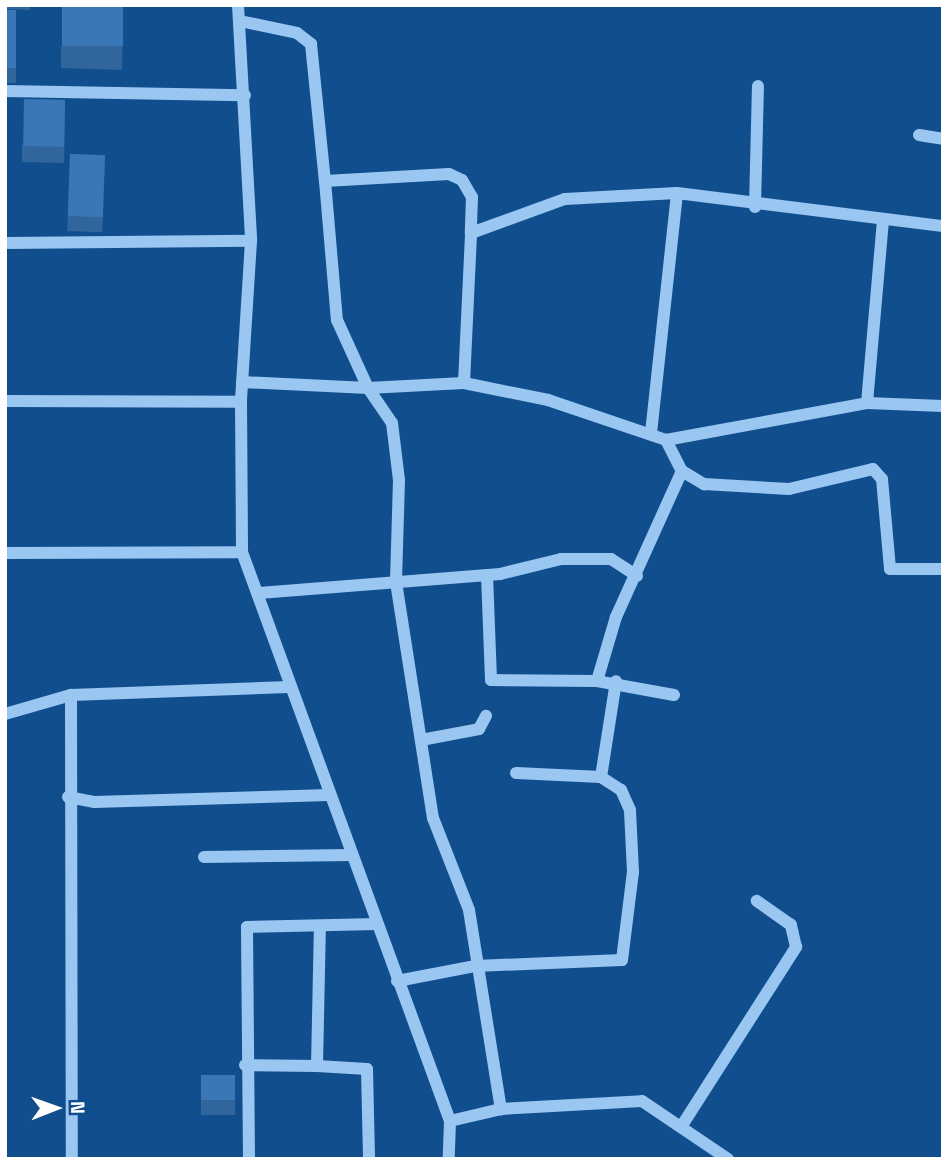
<!DOCTYPE html>
<html>
<head>
<meta charset="utf-8">
<style>
	body { margin:0 }
	#map { position:relative; width:948px; height:1164px; overflow:hidden; background:#114e8e; font-family:"Space Grotesk",sans-serif }
	div>[style] { position:absolute }
	[style*='--x'] { left:calc(var(--x)*1px); top:calc(var(--y)*1px); width:calc(var(--w)*1px); rotate:calc(var(--a)*1deg) }
	.minor>* { height:12px; margin:-6px; padding:0 6px; transform-origin:6px; border-radius:6px; background:#9ac6f2 }
	.wall>* { inset:0; background:#31669d; transform-origin:0 0 }
	.building>* { inset:0; background:#3977b7; transform-origin:0 0 }
	span { translate:-50% -50%; white-space:nowrap; text-align:center; line-height:1.15; -webkit-text-stroke:5px #114e8e; paint-order:stroke }
	.frame { position:absolute; inset:0; border:7px solid #fff; pointer-events:none }
	.north { position:absolute; left:21px; top:1073px; width:70px; height:70px; -webkit-text-stroke:5px #114e8e; paint-order:stroke; rotate:89deg; font-size:19px; font-weight:700; line-height:28px; text-align:center; color:#fff }
	.north::after { content:''; display:block; margin:auto; width:24px; height:32px; background:#fff; clip-path:polygon(50% 0,100% 100%,50% 72%,0 100%) }
</style>
</head>
<body>
<div id="map">
	<div class="minor">
		<div style="--x:238;--y:5;--w:236;--a:86.8"></div>
		<div style="--x:251;--y:241;--w:161;--a:93.6"></div>
		<div style="--x:241;--y:402;--w:150;--a:89.6"></div>
		<div style="--x:242;--y:552;--w:606;--a:69.92"></div>
		<div style="--x:450;--y:1121;--w:38;--a:92"></div>
		<div style="--x:240;--y:21;--w:58;--a:11.9"></div>
		<div style="--x:297;--y:33;--w:18;--a:38"></div>
		<div style="--x:311;--y:44;--w:138;--a:84.2"></div>
		<div style="--x:325;--y:181;--w:124;--a:-3.2"></div>
		<div style="--x:449;--y:174;--w:14;--a:25"></div>
		<div style="--x:462;--y:180;--w:20;--a:60"></div>
		<div style="--x:472;--y:197;--w:36;--a:92"></div>
		<div style="--x:5;--y:91;--w:240;--a:1"></div>
		<div style="--x:919;--y:135;--w:24;--a:9"></div>
		<div style="--x:325;--y:181;--w:140;--a:85.1"></div>
		<div style="--x:337;--y:320;--w:75;--a:65.5"></div>
		<div style="--x:368;--y:388;--w:42;--a:55.6"></div>
		<div style="--x:392;--y:423;--w:57;--a:83"></div>
		<div style="--x:399;--y:480;--w:102;--a:91.7"></div>
		<div style="--x:396;--y:582;--w:239;--a:81.1"></div>
		<div style="--x:433;--y:818;--w:99;--a:68.6"></div>
		<div style="--x:469;--y:910;--w:202;--a:80.9"></div>
		<div style="--x:755;--y:207;--w:121;--a:-88.6"></div>
		<div style="--x:5;--y:243;--w:246;--a:-0.5"></div>
		<div style="--x:242;--y:382;--w:126;--a:2.7"></div>
		<div style="--x:368;--y:388;--w:96;--a:-3"></div>
		<div style="--x:464;--y:383;--w:86;--a:11.4"></div>
		<div style="--x:548;--y:400;--w:125;--a:18.7"></div>
		<div style="--x:666;--y:440;--w:204;--a:-10.4"></div>
		<div style="--x:867;--y:403;--w:76;--a:2.3"></div>
		<div style="--x:464;--y:383;--w:150;--a:-87.3"></div>
		<div style="--x:471;--y:233;--w:100;--a:-19.9"></div>
		<div style="--x:565;--y:199;--w:112;--a:-3.1"></div>
		<div style="--x:677;--y:193;--w:268;--a:7.1"></div>
		<div style="--x:5;--y:401;--w:236;--a:0.2"></div>
		<div style="--x:867;--y:403;--w:185;--a:-85"></div>
		<div style="--x:651;--y:433;--w:241;--a:-83.8"></div>
		<div style="--x:666;--y:440;--w:35;--a:63"></div>
		<div style="--x:682;--y:471;--w:26;--a:31"></div>
		<div style="--x:704;--y:484;--w:85;--a:3.4"></div>
		<div style="--x:789;--y:489;--w:86;--a:-13.4"></div>
		<div style="--x:873;--y:469;--w:13;--a:48"></div>
		<div style="--x:882;--y:479;--w:90;--a:84.9"></div>
		<div style="--x:890;--y:569;--w:53;--a:0"></div>
		<div style="--x:5;--y:553;--w:237;--a:-0.2"></div>
		<div style="--x:487;--y:575;--w:105;--a:87.8"></div>
		<div style="--x:491;--y:680;--w:106;--a:0.5"></div>
		<div style="--x:259;--y:593;--w:242;--a:-4.5"></div>
		<div style="--x:500;--y:574;--w:63;--a:-13.8"></div>
		<div style="--x:561;--y:559;--w:50;--a:0"></div>
		<div style="--x:611;--y:559;--w:31;--a:33"></div>
		<div style="--x:71;--y:695;--w:464;--a:89.9"></div>
		<div style="--x:674;--y:695;--w:78;--a:-169.7"></div>
		<div style="--x:597;--y:681;--w:67;--a:-73.5"></div>
		<div style="--x:616;--y:617;--w:160;--a:-65.7"></div>
		<div style="--x:5;--y:714;--w:69;--a:-16.1"></div>
		<div style="--x:71;--y:695;--w:218;--a:-2.1"></div>
		<div style="--x:421;--y:740;--w:59;--a:-10.7"></div>
		<div style="--x:479;--y:729;--w:15;--a:-62"></div>
		<div style="--x:516;--y:773;--w:85;--a:2.7"></div>
		<div style="--x:601;--y:777;--w:97;--a:-81.1"></div>
		<div style="--x:68;--y:797;--w:26;--a:11"></div>
		<div style="--x:94;--y:802;--w:235;--a:-1.7"></div>
		<div style="--x:204;--y:857;--w:148;--a:-0.8"></div>
		<div style="--x:397;--y:981;--w:79;--a:-10.9"></div>
		<div style="--x:475;--y:966;--w:147;--a:-2.3"></div>
		<div style="--x:622;--y:960;--w:89;--a:-82.9"></div>
		<div style="--x:633;--y:872;--w:62;--a:-92.8"></div>
		<div style="--x:630;--y:810;--w:22;--a:-114"></div>
		<div style="--x:621;--y:790;--w:24;--a:-147"></div>
		<div style="--x:245;--y:1065;--w:72;--a:0.8"></div>
		<div style="--x:317;--y:1066;--w:138;--a:-88.8"></div>
		<div style="--x:317;--y:1066;--w:50;--a:3.4"></div>
		<div style="--x:367;--y:1069;--w:90;--a:88.7"></div>
		<div style="--x:450;--y:1121;--w:52;--a:-13.2"></div>
		<div style="--x:501;--y:1109;--w:141;--a:-3.2"></div>
		<div style="--x:642;--y:1101;--w:104;--a:34"></div>
		<div style="--x:681;--y:1127;--w:214;--a:-57.4"></div>
		<div style="--x:796;--y:947;--w:23;--a:-103"></div>
		<div style="--x:791;--y:925;--w:42;--a:-144.8"></div>
		<div style="--x:249;--y:1159;--w:232;--a:-90.5"></div>
		<div style="--x:247;--y:927;--w:130;--a:-1.3"></div>
	</div>
	<div class="wall">
		<div style="clip-path:polygon(5px 5px,30px 5px,30px 10px,5px 9px)"></div>
		<div style="left:5px;top:10px;width:11px;height:73px"></div>
		<div style="clip-path:polygon(123px 26px,122px 70px,61px 68px,61px 46px)"></div>
		<div style="clip-path:polygon(65px 100px,64px 163px,22px 162px,22px 146px)"></div>
		<div style="left:70px;top:154px;width:35px;height:77px;rotate:2deg"></div>
		<div style="left:201px;top:1075px;width:34px;height:40px"></div>
	</div>
	<div class="building">
		<div style="left:62px;top:5px;width:61px;height:41px"></div>
		<div style="left:5px;top:10px;width:11px;height:58px"></div>
		<div style="left:24px;top:99px;width:41px;height:47px;rotate:1deg"></div>
		<div style="left:70px;top:154px;width:35px;height:62px;rotate:2deg"></div>
		<div style="left:201px;top:1075px;width:34px;height:25px"></div>
	</div>
	<div class="frame"></div>
	<div class="north">N</div>
</div>
</body>
</html>
